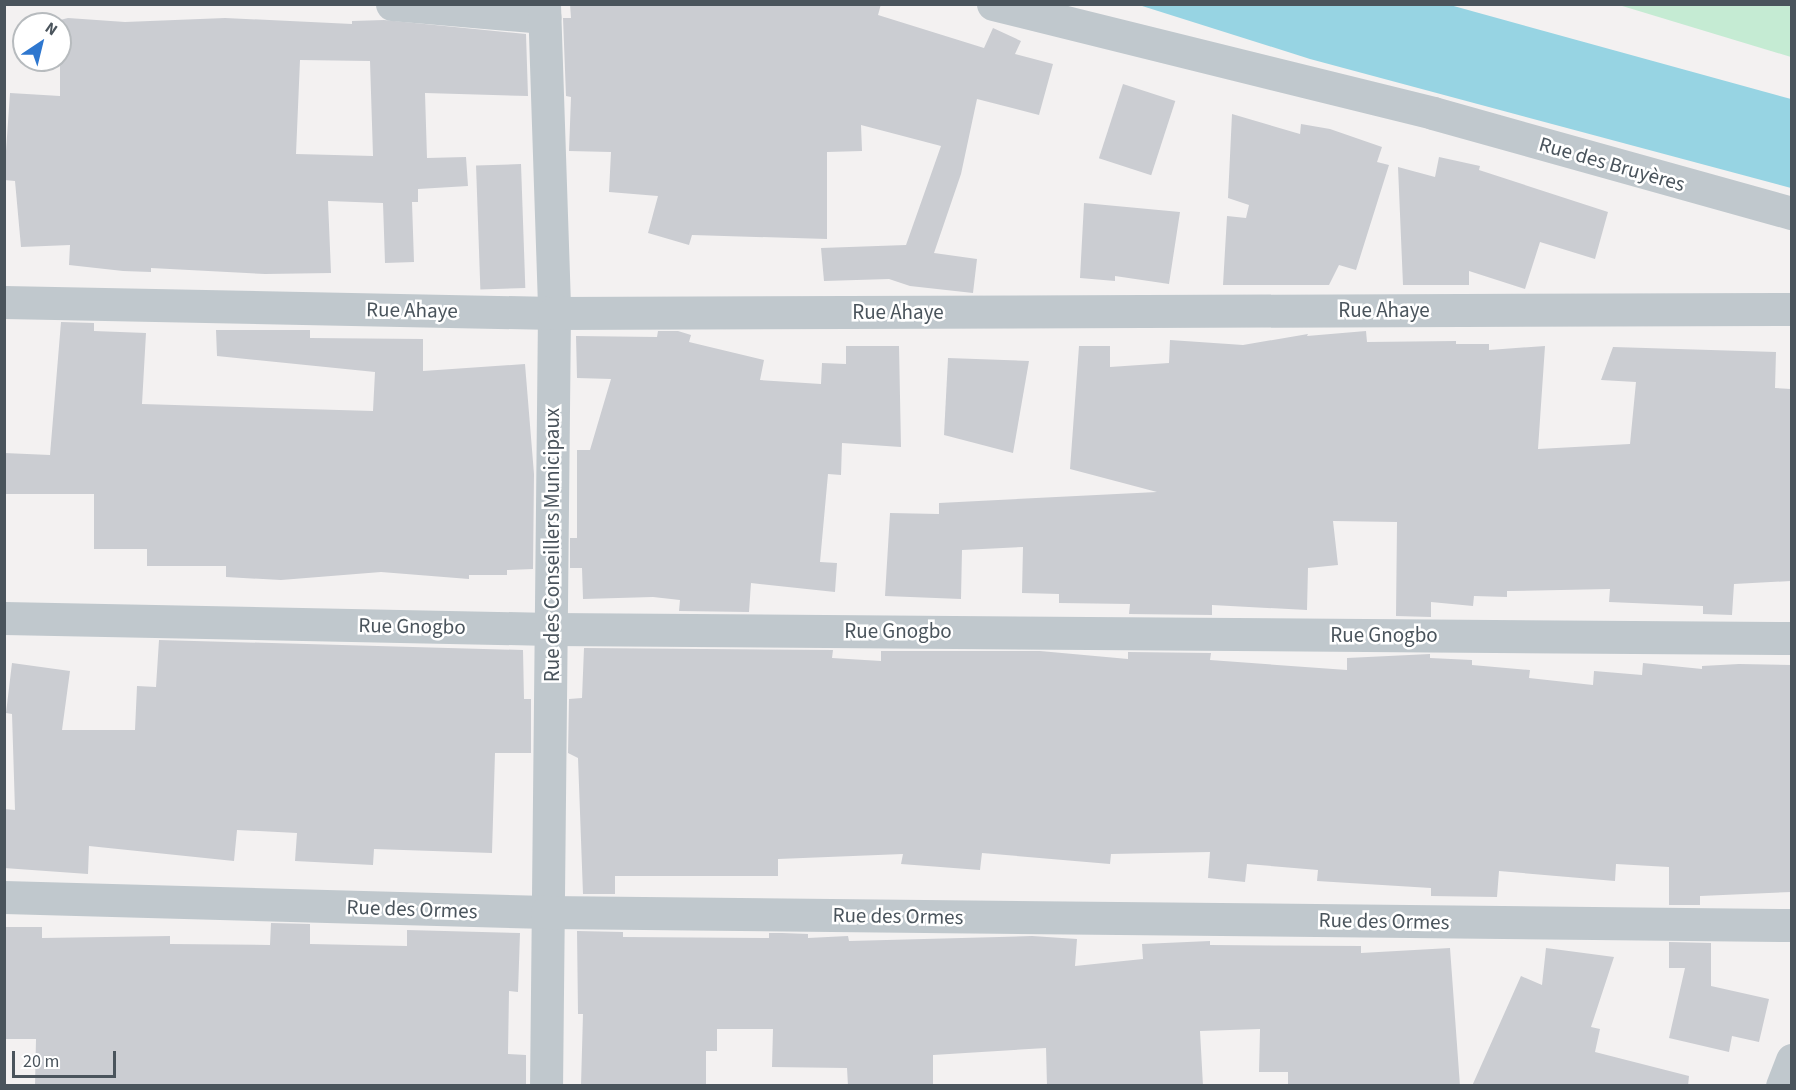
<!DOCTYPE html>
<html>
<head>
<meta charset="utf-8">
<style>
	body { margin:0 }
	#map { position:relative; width:1796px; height:1090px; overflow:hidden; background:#f3f1f1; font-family:"Source Sans 3",sans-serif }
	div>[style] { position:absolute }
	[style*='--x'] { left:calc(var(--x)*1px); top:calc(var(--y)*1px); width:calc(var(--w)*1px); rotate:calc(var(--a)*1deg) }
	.green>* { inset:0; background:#c5ebd3 }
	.water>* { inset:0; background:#97d4e3 }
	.building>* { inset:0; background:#cbcdd2; transform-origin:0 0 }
	.street>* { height:33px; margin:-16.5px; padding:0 16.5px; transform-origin:16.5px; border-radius:16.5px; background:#c0c8cd }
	span { translate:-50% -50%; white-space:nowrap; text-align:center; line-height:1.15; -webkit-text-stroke:5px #fff; paint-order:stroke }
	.street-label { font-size:21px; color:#4a545c }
	.frame { position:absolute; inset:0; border:6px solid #4a545c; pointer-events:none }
	.north { position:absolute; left:12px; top:12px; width:60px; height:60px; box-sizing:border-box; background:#fff; border:2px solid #b7bbbe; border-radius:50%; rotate:35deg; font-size:16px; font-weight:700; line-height:24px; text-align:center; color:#4a545c }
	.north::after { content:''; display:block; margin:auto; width:21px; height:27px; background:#2e77cf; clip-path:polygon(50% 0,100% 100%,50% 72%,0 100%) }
	.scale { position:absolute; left:12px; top:1051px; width:104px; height:27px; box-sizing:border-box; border:3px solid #4a545c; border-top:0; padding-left:8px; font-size:18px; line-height:21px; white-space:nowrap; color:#4a545c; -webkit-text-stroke:4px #fff; paint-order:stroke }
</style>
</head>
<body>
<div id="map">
	<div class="green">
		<div style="clip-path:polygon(1619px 5px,1791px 5px,1791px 57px)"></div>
	</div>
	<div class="water">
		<div style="clip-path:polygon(1139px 5px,1450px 5px,1791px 99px,1791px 188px,1310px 59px)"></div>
	</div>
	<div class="building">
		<div style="clip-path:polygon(570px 4px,881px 4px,878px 15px,984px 48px,993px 28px,1021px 41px,1015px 54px,1053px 64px,1039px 115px,977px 99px,961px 174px,934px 253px,977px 259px,973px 293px,910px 286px,889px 279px,824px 281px,821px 248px,906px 245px,941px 146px,861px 125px,862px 151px,827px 152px,827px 239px,692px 235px,689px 245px,648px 233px,658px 196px,609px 192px,611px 152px,569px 151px,571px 97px,566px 96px,563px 18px,571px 18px)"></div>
		<div style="clip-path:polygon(evenodd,68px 18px,125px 22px,225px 18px,352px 24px,352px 21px,384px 20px,526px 34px,528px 96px,425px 93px,427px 158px,466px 157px,468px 186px,418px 189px,418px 202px,412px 202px,414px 262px,385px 263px,383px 203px,328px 201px,331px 273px,265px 274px,151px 268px,151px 272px,123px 271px,69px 265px,70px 245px,21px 247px,15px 181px,4px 180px,10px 93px,60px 96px,60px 20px,68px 18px,300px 60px,370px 61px,373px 156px,296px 154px,300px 60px)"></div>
		<div style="left:1123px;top:84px;width:55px;height:78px;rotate:18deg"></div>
		<div style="clip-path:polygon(1232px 114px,1300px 134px,1301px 124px,1330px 129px,1382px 147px,1377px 162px,1389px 165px,1356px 270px,1339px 265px,1329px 285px,1223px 285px,1227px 216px,1246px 218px,1249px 205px,1228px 198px)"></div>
		<div style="clip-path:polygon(1439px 157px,1480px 166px,1479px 170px,1608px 212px,1595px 259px,1540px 242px,1525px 289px,1469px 271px,1469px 285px,1403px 285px,1398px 167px,1435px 177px)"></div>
		<div style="left:521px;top:164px;width:124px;height:45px;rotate:88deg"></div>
		<div style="clip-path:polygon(1084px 203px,1180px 212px,1169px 284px,1115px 276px,1115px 281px,1080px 278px)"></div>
		<div style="clip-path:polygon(61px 322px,94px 323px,94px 331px,146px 333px,142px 404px,373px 411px,375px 372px,217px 356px,216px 330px,310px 330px,310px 338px,423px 339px,423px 371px,525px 364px,534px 474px,533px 569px,507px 570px,507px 575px,469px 575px,469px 579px,381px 572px,281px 580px,226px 577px,226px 566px,147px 566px,147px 549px,94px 549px,94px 494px,4px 494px,4px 453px,50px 455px)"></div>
		<div style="clip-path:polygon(658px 331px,678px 331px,691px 335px,689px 342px,764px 360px,760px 380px,821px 384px,822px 363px,846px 364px,846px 346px,899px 346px,901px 447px,842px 443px,841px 475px,828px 474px,820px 562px,837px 563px,835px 592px,751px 583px,749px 612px,679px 611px,680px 600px,653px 597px,583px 599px,582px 568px,570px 568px,570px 538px,577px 538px,577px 450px,590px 450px,611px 379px,577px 378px,576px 336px,657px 337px)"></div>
		<div style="clip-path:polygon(1366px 331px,1367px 342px,1456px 341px,1456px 344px,1489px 344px,1489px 350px,1545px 346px,1538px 449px,1630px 444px,1636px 382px,1601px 380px,1613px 347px,1776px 352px,1775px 388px,1791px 389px,1791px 581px,1734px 584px,1732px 615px,1703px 614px,1703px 606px,1609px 602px,1610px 589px,1507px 591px,1507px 597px,1474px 596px,1473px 606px,1431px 602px,1431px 617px,1396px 616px,1397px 522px,1333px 521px,1338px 565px,1308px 568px,1307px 610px,1212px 605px,1212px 615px,1129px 614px,1130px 604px,1059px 603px,1059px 594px,1022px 593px,1023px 547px,962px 550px,961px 599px,885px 596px,890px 513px,939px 514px,939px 503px,1157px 492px,1070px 469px,1079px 346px,1110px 346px,1110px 367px,1169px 363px,1170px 340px,1243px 345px,1308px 334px,1307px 336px)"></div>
		<div style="clip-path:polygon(948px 358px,1029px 361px,1013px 453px,944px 435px)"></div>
		<div style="clip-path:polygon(159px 640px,523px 650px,524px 699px,531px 699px,531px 753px,495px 753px,492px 853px,374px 849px,373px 865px,295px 861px,297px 833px,237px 830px,234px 861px,89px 846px,88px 874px,4px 868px,4px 809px,15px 810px,12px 714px,6px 713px,12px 663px,70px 671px,62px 730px,135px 730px,137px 686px,156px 687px)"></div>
		<div style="clip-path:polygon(584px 648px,833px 650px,832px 658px,881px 661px,881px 651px,1040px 651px,1128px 659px,1128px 652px,1211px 653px,1210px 660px,1347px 670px,1347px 658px,1430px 654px,1430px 658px,1472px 660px,1472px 665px,1530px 670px,1529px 678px,1593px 685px,1594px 671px,1642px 675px,1643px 663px,1702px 669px,1702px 666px,1739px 664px,1791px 665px,1791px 892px,1700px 896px,1700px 905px,1669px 905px,1669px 867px,1616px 864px,1615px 881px,1499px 871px,1497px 897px,1431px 896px,1431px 888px,1317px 881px,1318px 870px,1247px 864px,1245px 882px,1208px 878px,1210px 852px,1111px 854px,1110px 864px,982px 853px,980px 870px,901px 864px,903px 854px,778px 859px,778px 876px,615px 876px,615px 894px,583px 894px,578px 758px,568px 753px,569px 699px,582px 698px)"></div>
		<div style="clip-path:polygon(271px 923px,310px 924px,310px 944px,407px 946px,407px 930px,520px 933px,518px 992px,509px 991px,508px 1054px,526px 1055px,526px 1086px,35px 1086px,36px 1039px,4px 1039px,4px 927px,42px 927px,42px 938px,170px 936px,170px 944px,270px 945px)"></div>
		<div style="clip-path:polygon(577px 931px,623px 932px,623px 937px,769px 938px,769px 933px,782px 933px,808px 934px,808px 938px,848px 936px,849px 941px,1032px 936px,1077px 939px,1075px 966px,1143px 959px,1142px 944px,1210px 941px,1210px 945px,1361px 946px,1361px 953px,1450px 948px,1460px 1086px,1288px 1086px,1288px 1072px,1259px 1072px,1260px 1029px,1200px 1031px,1203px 1086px,1047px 1086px,1046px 1048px,933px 1055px,933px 1086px,848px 1086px,847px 1068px,772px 1067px,773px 1029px,717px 1029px,717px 1051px,706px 1051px,706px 1086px,581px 1086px,583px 1014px,578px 1014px)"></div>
		<div style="clip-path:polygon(1669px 942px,1711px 943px,1711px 986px,1769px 999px,1759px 1042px,1732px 1036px,1729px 1052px,1669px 1038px,1685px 968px,1669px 968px)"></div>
		<div style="clip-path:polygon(1546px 948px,1614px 957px,1591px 1027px,1600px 1029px,1595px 1052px,1689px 1076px,1688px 1086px,1472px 1086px,1521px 976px,1542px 985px)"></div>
	</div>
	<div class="street">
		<div style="--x:392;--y:4;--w:153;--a:4.9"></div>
		<div style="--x:544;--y:4;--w:309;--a:88.1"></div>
		<div style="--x:554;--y:313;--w:773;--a:90.59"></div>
		<div style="--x:993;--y:4;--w:453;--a:13.9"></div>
		<div style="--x:1433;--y:113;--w:373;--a:15.6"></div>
		<div style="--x:4;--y:302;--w:550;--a:1.15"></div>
		<div style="--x:554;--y:313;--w:1238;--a:-0.19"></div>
		<div style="--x:4;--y:618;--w:547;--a:1.15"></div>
		<div style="--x:551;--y:629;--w:1241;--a:0.42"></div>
		<div style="--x:4;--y:897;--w:543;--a:1.58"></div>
		<div style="--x:547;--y:912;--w:1245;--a:0.6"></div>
		<div style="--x:1782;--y:1086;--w:28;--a:-69"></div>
	</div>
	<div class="street-label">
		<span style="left:1612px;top:164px;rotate:16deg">Rue des Bruyères</span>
		<span style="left:412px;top:310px;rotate:1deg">Rue Ahaye</span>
		<span style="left:1384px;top:310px">Rue Ahaye</span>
		<span style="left:898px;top:312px">Rue Ahaye</span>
		<span style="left:552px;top:545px;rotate:-90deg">Rue des Conseillers Municipaux</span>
		<span style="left:412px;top:626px;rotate:1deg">Rue Gnogbo</span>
		<span style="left:898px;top:631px">Rue Gnogbo</span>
		<span style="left:1384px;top:635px">Rue Gnogbo</span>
		<span style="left:412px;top:909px;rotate:2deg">Rue des Ormes</span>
		<span style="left:898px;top:916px;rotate:1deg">Rue des Ormes</span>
		<span style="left:1384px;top:921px;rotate:1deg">Rue des Ormes</span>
	</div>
	<div class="frame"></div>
	<div class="north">N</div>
	<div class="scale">20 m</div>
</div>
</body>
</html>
